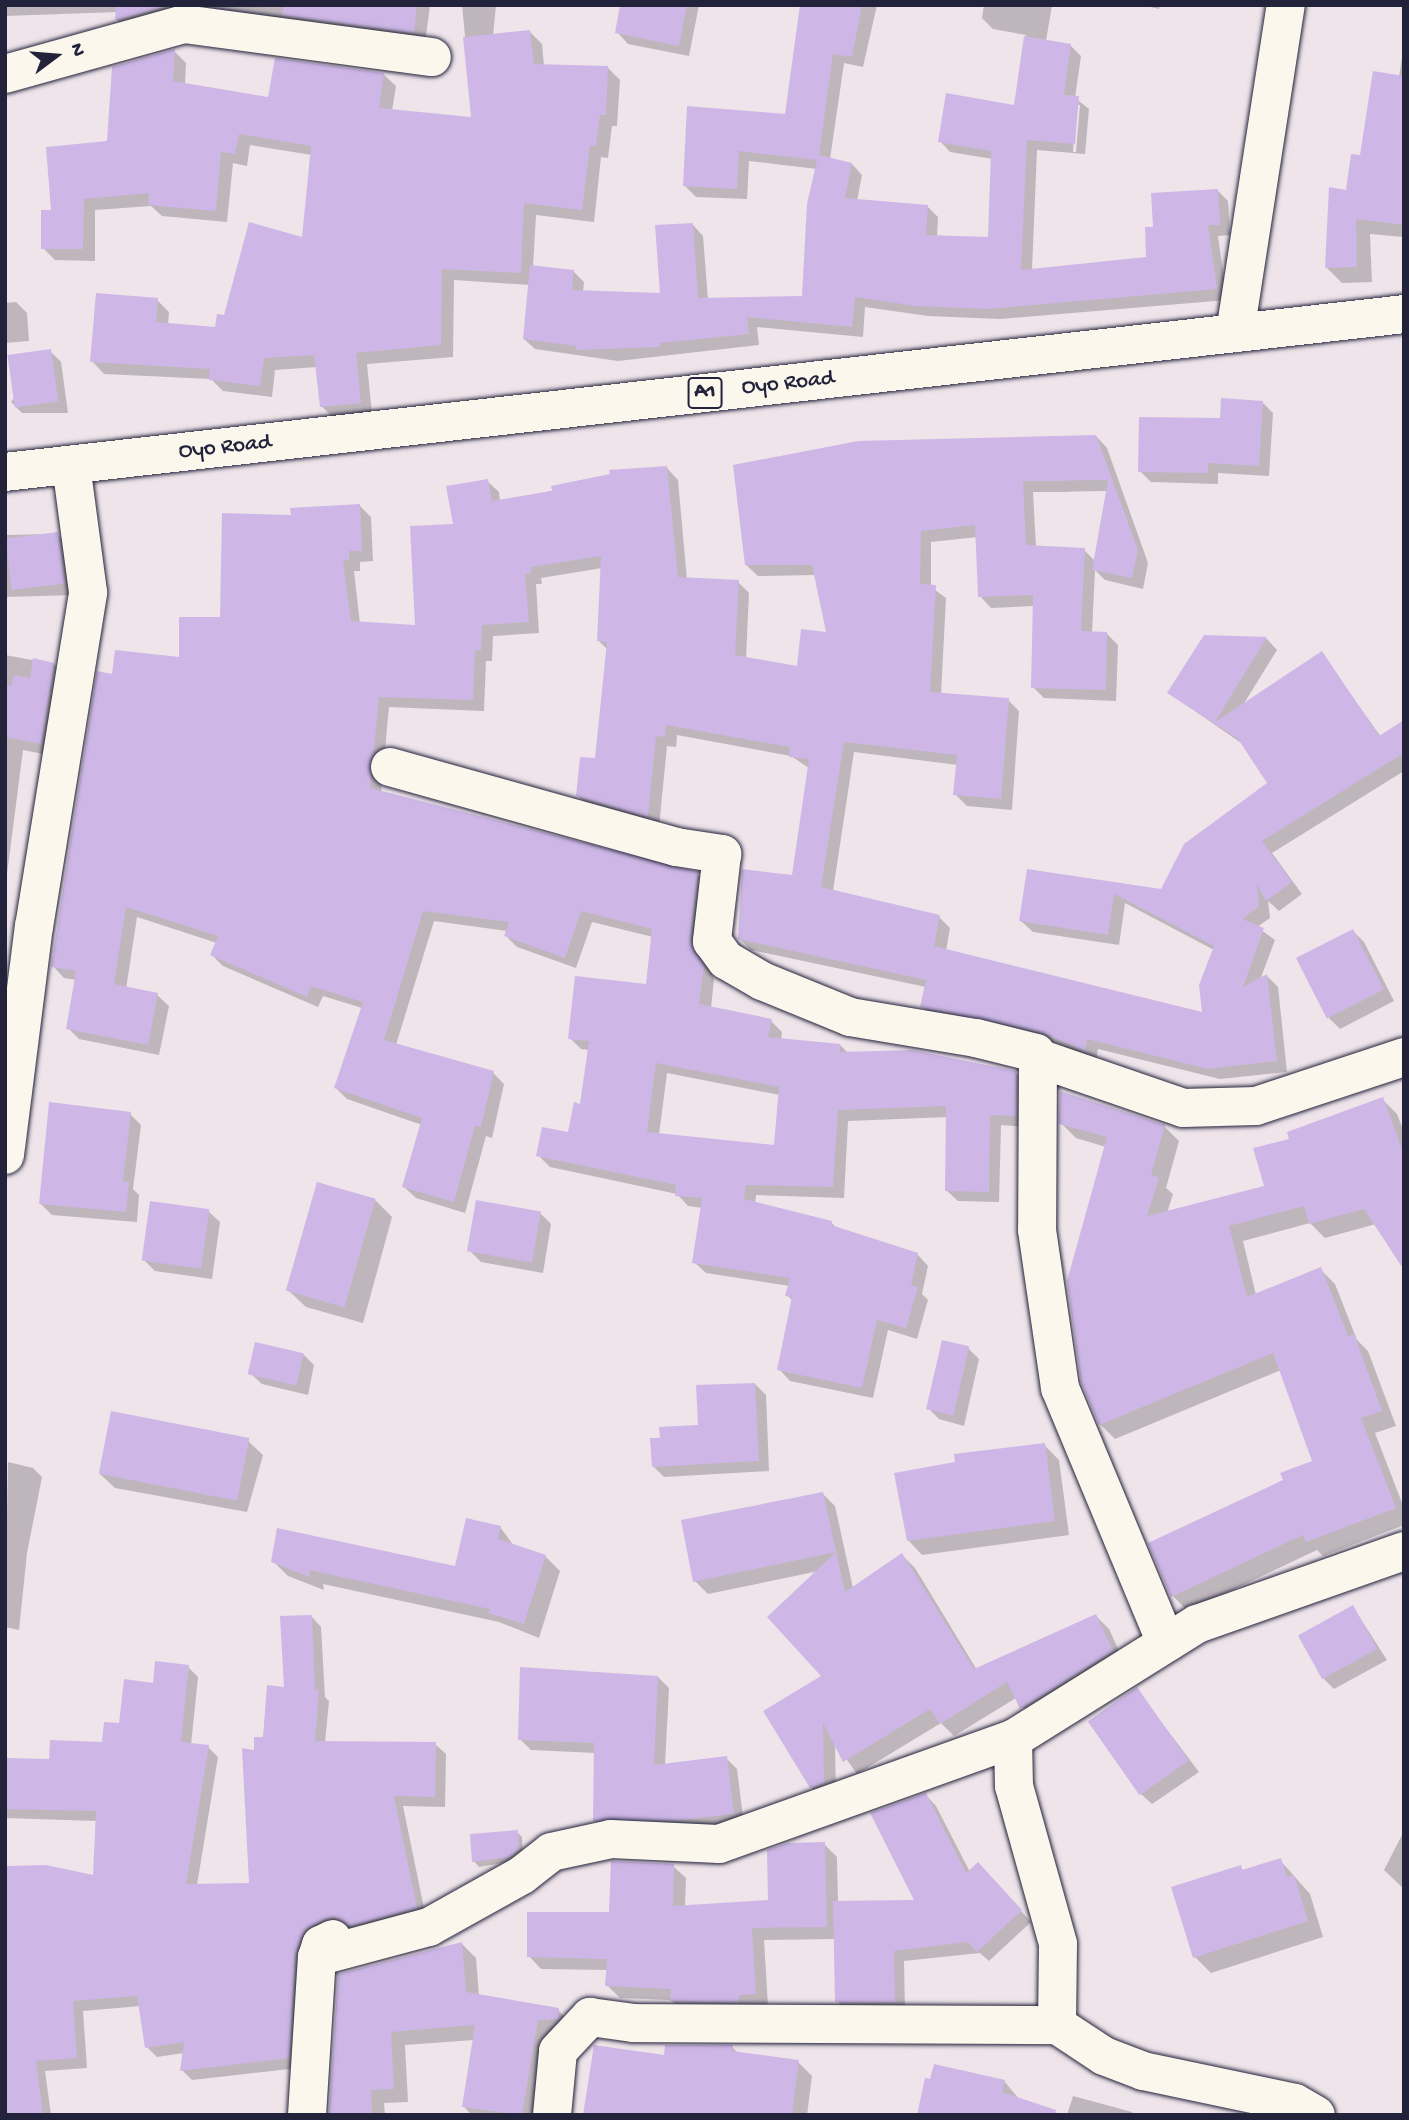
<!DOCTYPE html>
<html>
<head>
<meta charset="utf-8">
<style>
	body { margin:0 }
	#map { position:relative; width:1409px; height:2120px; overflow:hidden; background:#eee4ea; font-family:"Gochi Hand",sans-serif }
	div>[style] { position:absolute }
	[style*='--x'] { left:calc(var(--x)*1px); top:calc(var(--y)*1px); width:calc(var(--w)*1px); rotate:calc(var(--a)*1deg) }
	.shadow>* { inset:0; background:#0003 }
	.building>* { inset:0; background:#ceb7e6; transform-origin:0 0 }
	.roads { filter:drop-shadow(0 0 2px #22223b) drop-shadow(0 0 2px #22223b) }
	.minor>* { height:38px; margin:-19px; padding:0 19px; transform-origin:19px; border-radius:19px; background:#fbf7ec }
	.highway>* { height:38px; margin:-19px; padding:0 19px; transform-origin:19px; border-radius:19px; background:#fbf7ec }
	span { translate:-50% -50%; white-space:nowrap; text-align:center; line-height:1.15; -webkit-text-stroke:7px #fbf7ec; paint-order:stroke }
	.shield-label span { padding:2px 5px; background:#fbf7ec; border:2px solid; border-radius:5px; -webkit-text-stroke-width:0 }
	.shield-label { font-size:21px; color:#22223b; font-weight:700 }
	.street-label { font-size:23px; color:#22223b }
	.frame { position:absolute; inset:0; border:7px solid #22223b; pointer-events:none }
	.north { position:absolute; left:21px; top:21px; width:70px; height:70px; -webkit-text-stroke:5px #fbf7ec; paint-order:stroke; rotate:74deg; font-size:19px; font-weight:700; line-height:28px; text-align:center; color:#22223b }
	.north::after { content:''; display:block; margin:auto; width:24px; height:32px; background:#22223b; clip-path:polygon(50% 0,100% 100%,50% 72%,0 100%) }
</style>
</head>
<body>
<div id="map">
	<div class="shadow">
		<div style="clip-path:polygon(5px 5px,430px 5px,425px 44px,129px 32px,117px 20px,118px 12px,5px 16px)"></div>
		<div style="clip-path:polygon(evenodd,462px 5px,496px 5px,493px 36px,530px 32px,542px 44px,544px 66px,608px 68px,620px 80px,617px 126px,612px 126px,608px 158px,601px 157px,594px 222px,536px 215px,533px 267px,573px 271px,584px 282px,583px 292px,662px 295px,693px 225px,703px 236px,708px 300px,804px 297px,817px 169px,749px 161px,747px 199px,696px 197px,685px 186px,787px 116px,802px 5px,877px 5px,863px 67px,844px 63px,830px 159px,852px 164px,862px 175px,857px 201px,927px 206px,938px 217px,937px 237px,989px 239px,993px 159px,950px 152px,940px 141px,1016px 107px,1026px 35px,993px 29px,982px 18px,984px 5px,1052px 5px,1046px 41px,1070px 45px,1081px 56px,1075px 98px,1089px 109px,1085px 154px,1037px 150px,1032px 270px,1148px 258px,1155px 229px,1217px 190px,1228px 201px,1230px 235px,1218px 236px,1227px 300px,1000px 319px,928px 316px,865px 307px,863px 337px,757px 327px,759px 345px,618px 361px,535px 349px,524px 339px,530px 285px,454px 280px,453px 357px,367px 364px,372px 414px,334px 418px,321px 406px,317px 367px,275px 370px,272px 397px,223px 391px,211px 379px,104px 374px,92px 361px,157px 300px,169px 312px,168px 325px,217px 329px,303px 239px,312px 155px,250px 145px,247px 166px,233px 163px,227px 222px,162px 216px,151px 206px,95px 210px,95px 261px,55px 260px,43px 248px,53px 212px,174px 51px,186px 63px,185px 85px,270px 99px,383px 74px,396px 86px,392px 111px,473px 119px,462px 5px,1076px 105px,1080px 105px,1076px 152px,1073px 152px,1076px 105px)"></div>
		<div style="clip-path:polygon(622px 5px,699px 5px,689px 56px,628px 44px,617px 32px)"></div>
		<div style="clip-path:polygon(1142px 5px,1160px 5px,1159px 9px)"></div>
		<div style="clip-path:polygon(1404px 45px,1404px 237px,1370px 234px,1372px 282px,1342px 283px,1327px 268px,1348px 192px,1399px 77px)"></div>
		<div style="clip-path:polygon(16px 302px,27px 313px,29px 341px,5px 343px,5px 303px)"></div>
		<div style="clip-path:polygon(50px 351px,61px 362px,68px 413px,22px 413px,11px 402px)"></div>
		<div style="clip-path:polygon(1262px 402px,1273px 413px,1269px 476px,1218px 473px,1218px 484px,1151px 482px,1140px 471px,1222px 420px)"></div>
		<div style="clip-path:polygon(evenodd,1096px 436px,1107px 448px,1148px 563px,1143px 589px,1105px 580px,1095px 570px,1092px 633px,1107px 634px,1118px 645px,1116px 701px,1044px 698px,1033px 687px,1034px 606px,991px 608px,980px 596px,978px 537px,931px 542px,931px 587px,946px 598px,941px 694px,1008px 700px,1019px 711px,1012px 810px,967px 806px,955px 794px,958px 765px,854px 752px,833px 891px,939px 917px,950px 928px,946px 951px,1204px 1014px,1214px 950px,1125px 903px,1119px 945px,1033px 932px,1021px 921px,1029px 871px,1162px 891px,1269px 784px,1244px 745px,1169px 693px,1205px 637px,1267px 639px,1277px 650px,1243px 705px,1322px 654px,1381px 737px,1404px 722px,1404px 771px,1272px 853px,1302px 894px,1279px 911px,1268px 901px,1270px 918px,1257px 927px,1275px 940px,1260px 980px,1267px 976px,1278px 987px,1287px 1072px,1220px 1079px,1098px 1049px,1096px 1061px,1054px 1042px,934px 1017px,922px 1006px,926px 987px,751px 950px,739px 938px,793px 877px,809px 768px,791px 756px,677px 735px,676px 747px,667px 746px,659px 827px,590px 807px,578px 796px,597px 760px,608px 650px,599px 641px,602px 568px,541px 578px,542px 584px,536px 584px,539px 633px,493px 636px,492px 661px,486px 661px,484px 711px,389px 707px,381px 793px,697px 874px,708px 885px,701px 951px,714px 979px,711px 1008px,771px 1021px,782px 1032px,781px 1040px,840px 1045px,848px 1053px,1015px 1072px,1027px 1084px,1026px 1127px,1001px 1125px,999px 1202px,958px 1201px,946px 1190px,948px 1117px,848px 1121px,844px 1198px,756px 1195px,755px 1204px,831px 1222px,837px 1229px,917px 1254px,928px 1266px,922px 1294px,928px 1300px,917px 1339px,888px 1330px,873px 1398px,790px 1381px,779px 1369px,793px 1301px,787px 1295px,790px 1286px,706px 1273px,694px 1262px,702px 1208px,688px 1206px,677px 1194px,550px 1167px,538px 1155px,569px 1135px,582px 1106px,590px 1050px,581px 1049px,570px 1038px,648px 985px,653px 937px,592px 922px,576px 968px,517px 947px,506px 936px,507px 931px,434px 921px,396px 1045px,493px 1073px,504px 1084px,492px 1138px,486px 1136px,465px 1213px,416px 1198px,404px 1187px,422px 1125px,347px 1099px,336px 1088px,362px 1008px,323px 996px,318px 1007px,223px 966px,212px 955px,217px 943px,137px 917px,126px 989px,157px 995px,169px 1006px,159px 1055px,79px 1039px,68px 1028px,77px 980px,64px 978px,53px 966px,114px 676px,181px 659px,222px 619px,293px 517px,359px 505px,371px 517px,373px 561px,360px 562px,360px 571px,354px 571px,360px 624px,417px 627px,455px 525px,487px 481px,499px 492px,500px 501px,667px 468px,678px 480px,687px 580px,738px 582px,749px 593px,746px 659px,798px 668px,828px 634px,816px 575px,758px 576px,746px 565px,1096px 436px,1108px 491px,1095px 561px,1084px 550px,1036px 547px,1033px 492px,1108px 491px,1096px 436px,667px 1073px,780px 1095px,775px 1147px,659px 1135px,667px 1073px)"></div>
		<div style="clip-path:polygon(57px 534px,68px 545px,74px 595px,5px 597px,5px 535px)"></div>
		<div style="clip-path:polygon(5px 655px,54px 664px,66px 677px,53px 756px,23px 750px,5px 890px)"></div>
		<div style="clip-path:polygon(1353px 931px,1364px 942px,1394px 1001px,1340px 1029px,1329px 1018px)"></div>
		<div style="clip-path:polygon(1382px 1099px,1397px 1114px,1404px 1132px,1404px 1267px,1376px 1224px,1325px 1238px,1310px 1223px,1243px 1241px,1256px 1295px,1320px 1269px,1335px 1284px,1357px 1340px,1368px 1351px,1396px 1426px,1375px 1433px,1404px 1508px,1404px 1525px,1323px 1556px,1317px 1550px,1188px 1611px,1173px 1596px,1285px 1481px,1314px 1462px,1281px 1370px,1115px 1439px,1100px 1424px,1106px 1147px,1076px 1138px,1061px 1123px,1164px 1126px,1179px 1141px,1166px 1188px,1173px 1194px,1167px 1213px,1266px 1188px,1291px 1140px)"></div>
		<div style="clip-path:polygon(130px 1114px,141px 1125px,133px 1189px,139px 1195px,137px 1222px,52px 1215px,41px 1204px)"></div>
		<div style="clip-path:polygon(375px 1200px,392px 1217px,363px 1323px,306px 1307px,289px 1291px)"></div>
		<div style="clip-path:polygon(208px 1211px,220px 1222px,212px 1279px,155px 1271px,144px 1260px)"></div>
		<div style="clip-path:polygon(540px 1213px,551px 1224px,543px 1273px,481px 1262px,470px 1251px)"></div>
		<div style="clip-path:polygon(968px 1348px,979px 1359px,964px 1426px,939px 1419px,928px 1408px)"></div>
		<div style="clip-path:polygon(303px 1354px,314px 1365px,308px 1395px,262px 1384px,250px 1373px)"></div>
		<div style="clip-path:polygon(755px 1384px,766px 1395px,769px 1471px,664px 1477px,653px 1466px,662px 1439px,700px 1426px)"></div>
		<div style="clip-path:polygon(248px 1441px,263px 1455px,247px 1512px,115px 1488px,100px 1474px)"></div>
		<div style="clip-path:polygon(1044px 1445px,1059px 1460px,1069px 1535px,922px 1555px,908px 1540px)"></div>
		<div style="clip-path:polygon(8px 1462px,33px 1468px,42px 1477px,27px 1553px,19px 1630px,5px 1627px)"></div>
		<div style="clip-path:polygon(822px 1493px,835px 1506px,853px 1588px,902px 1555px,915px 1568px,977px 1670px,1096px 1616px,1109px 1629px,1125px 1664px,1034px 1721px,1016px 1698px,954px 1736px,941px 1723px,857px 1774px,835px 1743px,836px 1796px,824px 1800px,811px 1787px,824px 1676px,819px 1571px,708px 1594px,695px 1581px)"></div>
		<div style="clip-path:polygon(500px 1527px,514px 1546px,545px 1556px,560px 1571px,539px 1638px,499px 1622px,323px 1584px,324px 1590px,288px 1576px,273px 1561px,457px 1568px)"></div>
		<div style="clip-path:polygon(1353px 1607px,1387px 1660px,1334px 1689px,1323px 1678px)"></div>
		<div style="clip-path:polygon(311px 1616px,321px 1627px,325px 1697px,329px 1701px,325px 1743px,435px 1744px,446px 1754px,445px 1807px,403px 1806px,426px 1918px,361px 1935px,347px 1927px,298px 2068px,192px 2080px,182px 2070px,184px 2053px,157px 2057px,147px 2047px,140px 2006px,83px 2011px,87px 2068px,45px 2071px,51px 2115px,5px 2115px,94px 1877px,97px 1821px,5px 1818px,5px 1761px,51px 1761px,103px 1744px,154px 1685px,188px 1667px,198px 1677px,191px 1745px,208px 1747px,218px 1757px,197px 1885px,251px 1884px,256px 1752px,286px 1689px)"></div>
		<div style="clip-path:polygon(658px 1677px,669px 1688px,665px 1765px,726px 1758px,737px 1769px,744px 1824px,605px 1831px,594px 1820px,596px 1753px,531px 1750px,520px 1739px)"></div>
		<div style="clip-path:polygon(1137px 1690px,1199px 1772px,1152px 1804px,1141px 1794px)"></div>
		<div style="clip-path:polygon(926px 1795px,936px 1806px,970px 1872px,988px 1875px,1031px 1922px,989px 1961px,980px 1953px,904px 1961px,905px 2012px,848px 2012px,837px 2001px,836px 1939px,764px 1940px,768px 2006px,684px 2013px,671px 2000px,620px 1998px,607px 1985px,608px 1970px,541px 1969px,529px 1956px,611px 1914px,673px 1866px,686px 1878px,685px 1907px,770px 1902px,824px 1844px,837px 1857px,838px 1903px,917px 1902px)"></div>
		<div style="clip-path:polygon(1404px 1831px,1404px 1889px,1384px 1870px)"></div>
		<div style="clip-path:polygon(517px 1832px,522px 1837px,523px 1855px,515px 1861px,479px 1867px,474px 1861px)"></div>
		<div style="clip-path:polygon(1280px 1860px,1310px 1894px,1323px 1937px,1211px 1973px,1195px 1957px,1240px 1867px,1244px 1871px)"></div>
		<div style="clip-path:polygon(462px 1944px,476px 1958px,479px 1996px,558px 2010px,572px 2024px,538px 2115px,472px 2115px,463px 2106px,474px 2040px,405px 2045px,408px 2102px,384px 2103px,385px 2115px,330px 2115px,340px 1975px)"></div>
		<div style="clip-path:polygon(732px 2047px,739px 2054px,798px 2062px,812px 2076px,807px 2115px,586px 2115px,665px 2057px)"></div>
		<div style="clip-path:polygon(1004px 2081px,1019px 2099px,1063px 2115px,919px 2115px)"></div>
		<div style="clip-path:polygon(1073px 2096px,1132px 2112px,1135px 2115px,1067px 2115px)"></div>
	</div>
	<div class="building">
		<div style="clip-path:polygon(116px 5px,170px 5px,115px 20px)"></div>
		<div style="clip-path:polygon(284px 5px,417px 5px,414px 33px,282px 15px)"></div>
		<div style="clip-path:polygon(620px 5px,687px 5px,679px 46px,615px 33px)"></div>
		<div style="clip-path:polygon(800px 5px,862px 5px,852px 57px,833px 54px,819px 155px,852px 163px,845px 198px,928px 205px,926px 235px,988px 237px,991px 151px,938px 142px,946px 93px,1014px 105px,1024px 36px,1071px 44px,1064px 95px,1079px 96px,1075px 144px,1027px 140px,1021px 270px,1146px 257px,1145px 227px,1153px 227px,1151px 193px,1218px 189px,1220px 225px,1208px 225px,1217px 289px,988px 309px,916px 306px,855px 297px,852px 327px,747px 317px,749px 334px,660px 343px,660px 347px,576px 350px,576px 346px,523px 339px,530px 265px,574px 270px,572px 290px,660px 293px,655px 225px,693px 223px,698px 298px,802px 296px,807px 204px,817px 160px,739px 151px,737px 189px,683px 186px,687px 106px,785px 114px)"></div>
		<div style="clip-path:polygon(530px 30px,534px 64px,608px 66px,606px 115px,600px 115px,596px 146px,590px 146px,582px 210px,524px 203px,521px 273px,442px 269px,441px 345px,356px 353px,361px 403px,320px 407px,314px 355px,264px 358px,260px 386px,209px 380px,210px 369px,90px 362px,96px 293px,158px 298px,156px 322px,215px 327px,217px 314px,224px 315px,249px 222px,302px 237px,311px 146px,239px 134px,235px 154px,221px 152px,216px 211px,148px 205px,149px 193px,84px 199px,83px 249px,41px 249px,41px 210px,51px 210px,46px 147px,107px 141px,112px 67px,175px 49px,173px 81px,268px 97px,275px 58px,384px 73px,379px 108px,471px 117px,463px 37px)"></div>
		<div style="clip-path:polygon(1373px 71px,1404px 76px,1404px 225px,1356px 219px,1357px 267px,1325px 268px,1329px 187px,1346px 190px,1351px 154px,1360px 155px)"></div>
		<div style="left:51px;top:349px;width:53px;height:44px;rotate:82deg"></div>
		<div style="clip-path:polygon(1221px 398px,1263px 401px,1259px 466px,1208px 463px,1208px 473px,1138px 472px,1139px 417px,1220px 418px)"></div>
		<div style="clip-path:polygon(evenodd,1096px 435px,1138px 550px,1132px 578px,1092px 570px,1108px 480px,1023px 481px,1026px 545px,1085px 548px,1081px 631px,1107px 632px,1106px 690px,1031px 688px,1033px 595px,978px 597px,975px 525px,921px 531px,920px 584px,936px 585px,930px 692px,1009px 698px,1001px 799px,953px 795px,957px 755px,844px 742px,821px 887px,940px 915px,934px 946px,1202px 1012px,1199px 985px,1214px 946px,1114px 894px,1108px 935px,1019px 921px,1027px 869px,1161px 889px,1184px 844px,1267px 783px,1238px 739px,1167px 693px,1204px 635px,1267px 637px,1215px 722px,1322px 651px,1379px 736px,1404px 720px,1404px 753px,1262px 841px,1292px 882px,1266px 901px,1257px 883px,1259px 906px,1242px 919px,1264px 928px,1243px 987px,1267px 974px,1277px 1061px,1208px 1069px,1087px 1039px,1085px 1051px,1041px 1032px,920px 1007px,926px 980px,738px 939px,742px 869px,792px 875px,809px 759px,789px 757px,790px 747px,666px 725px,665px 737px,656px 736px,648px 817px,576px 796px,580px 757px,595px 758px,607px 642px,597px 641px,601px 556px,531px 567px,531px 573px,525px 574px,529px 622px,482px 625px,481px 651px,475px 650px,473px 700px,379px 697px,370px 788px,698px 872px,690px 939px,704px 967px,699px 1004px,772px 1019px,768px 1037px,840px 1044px,840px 1052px,912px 1050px,1016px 1071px,1016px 1116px,990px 1115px,989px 1192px,945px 1191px,946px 1106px,838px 1110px,833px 1187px,746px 1185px,744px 1199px,832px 1221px,831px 1225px,918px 1253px,911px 1285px,918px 1287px,906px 1328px,877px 1320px,862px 1388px,777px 1370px,792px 1297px,785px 1296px,790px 1278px,692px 1263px,702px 1198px,675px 1196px,676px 1185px,536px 1156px,542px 1127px,568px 1132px,574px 1102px,580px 1104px,589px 1041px,568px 1039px,575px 976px,646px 984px,652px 929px,581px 911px,565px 958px,504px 936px,509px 922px,423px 911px,384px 1040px,494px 1071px,481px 1127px,475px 1126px,454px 1202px,402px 1187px,422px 1118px,334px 1088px,363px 1002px,311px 986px,307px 997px,210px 955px,218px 936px,126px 907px,114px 984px,158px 993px,148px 1045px,66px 1029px,76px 971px,51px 967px,97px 671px,112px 674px,115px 650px,179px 657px,179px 617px,220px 617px,222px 513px,291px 515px,290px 508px,360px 504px,362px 551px,349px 551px,349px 560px,343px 561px,351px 621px,415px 625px,410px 526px,453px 524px,446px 486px,488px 479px,492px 501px,552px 491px,551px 486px,610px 474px,609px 470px,667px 466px,678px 577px,739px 580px,735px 655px,797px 666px,801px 629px,826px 632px,812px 565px,745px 565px,733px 465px,858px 441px,1096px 435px,656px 1063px,779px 1087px,774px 1145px,647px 1132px,656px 1063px)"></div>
		<div style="left:58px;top:532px;width:52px;height:53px;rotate:83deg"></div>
		<div style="clip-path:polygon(33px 658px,54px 663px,41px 744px,5px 737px,5px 685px,11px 686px,14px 675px,30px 678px)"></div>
		<div style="left:1353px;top:929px;width:68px;height:64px;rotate:63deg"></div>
		<div style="clip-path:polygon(1060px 1091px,1165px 1125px,1151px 1175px,1159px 1178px,1147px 1216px,1264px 1186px,1253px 1148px,1289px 1139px,1287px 1132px,1383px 1097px,1404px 1155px,1404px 1270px,1364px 1209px,1309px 1224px,1304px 1206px,1229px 1226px,1247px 1297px,1321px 1267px,1348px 1336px,1354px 1334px,1382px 1411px,1361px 1418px,1396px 1508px,1306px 1542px,1303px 1535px,1171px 1597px,1148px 1543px,1283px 1480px,1280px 1473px,1312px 1461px,1273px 1353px,1099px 1425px,1081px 1382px,1067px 1281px,1107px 1137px,1059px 1124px)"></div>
		<div style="clip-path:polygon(49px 1102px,131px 1112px,123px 1181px,129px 1182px,126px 1212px,39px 1204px)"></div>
		<div style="left:317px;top:1182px;width:61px;height:113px;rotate:16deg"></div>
		<div style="left:476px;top:1200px;width:66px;height:52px;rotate:10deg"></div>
		<div style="left:150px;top:1201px;width:60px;height:60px;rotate:8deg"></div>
		<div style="left:942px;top:1340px;width:28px;height:71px;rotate:13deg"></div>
		<div style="left:255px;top:1342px;width:50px;height:33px;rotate:13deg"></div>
		<div style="clip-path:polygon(755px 1383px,759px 1461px,652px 1467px,650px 1438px,660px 1438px,659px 1427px,698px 1425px,696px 1385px)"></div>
		<div style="left:111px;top:1411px;width:141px;height:64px;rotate:11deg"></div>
		<div style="clip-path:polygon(1045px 1443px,1055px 1521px,907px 1541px,894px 1473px,955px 1462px,954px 1454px)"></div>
		<div style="clip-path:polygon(823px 1492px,845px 1592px,902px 1553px,974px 1669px,1096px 1614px,1113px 1651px,1020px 1709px,1007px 1682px,940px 1724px,930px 1709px,843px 1762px,823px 1723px,824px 1783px,810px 1788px,763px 1711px,821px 1676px,767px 1617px,836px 1552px,693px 1582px,681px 1520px)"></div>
		<div style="clip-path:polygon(466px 1518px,501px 1526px,498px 1539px,546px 1555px,524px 1624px,488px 1613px,490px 1609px,309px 1570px,310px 1577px,271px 1562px,277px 1528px,455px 1566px)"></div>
		<div style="left:1353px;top:1605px;width:50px;height:63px;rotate:61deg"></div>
		<div style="clip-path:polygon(312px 1615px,315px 1689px,319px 1690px,315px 1741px,436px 1742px,435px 1797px,394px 1796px,417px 1908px,350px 1926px,335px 1917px,324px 1919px,304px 1931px,295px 1955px,289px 2058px,180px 2071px,184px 2042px,145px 2048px,137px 1996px,73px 2001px,77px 2058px,36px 2061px,43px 2115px,5px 2115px,5px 1866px,46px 1865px,93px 1875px,96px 1811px,5px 1809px,5px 1758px,49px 1759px,50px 1740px,102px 1742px,104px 1722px,119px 1723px,124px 1679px,153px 1683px,155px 1661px,189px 1665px,181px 1742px,209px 1745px,186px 1884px,249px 1883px,242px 1748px,254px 1750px,254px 1737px,263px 1737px,267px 1685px,284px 1687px,280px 1616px)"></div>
		<div style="clip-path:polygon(520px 1667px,658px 1676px,654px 1765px,727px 1756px,734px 1814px,680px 1820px,593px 1821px,594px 1743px,518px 1740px)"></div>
		<div style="left:1137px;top:1687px;width:90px;height:60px;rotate:55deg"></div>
		<div style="clip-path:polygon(926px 1793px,966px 1873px,978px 1862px,1022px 1910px,977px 1952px,968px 1942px,894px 1951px,895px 2002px,835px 2002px,833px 1901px,914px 1900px,870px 1813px)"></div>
		<div style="clip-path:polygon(518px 1830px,519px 1849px,510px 1857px,472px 1862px,470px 1834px)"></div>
		<div style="clip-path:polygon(825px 1842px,827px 1927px,752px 1928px,756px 1994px,739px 1995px,738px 2002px,670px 2001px,671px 1989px,605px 1986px,607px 1959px,527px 1957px,527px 1912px,609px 1912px,611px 1861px,674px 1864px,673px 1906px,768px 1900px,767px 1850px,788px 1843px)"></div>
		<div style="clip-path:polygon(1281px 1858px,1287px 1877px,1294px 1875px,1308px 1921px,1193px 1958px,1171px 1887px,1241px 1865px,1242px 1870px)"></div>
		<div style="clip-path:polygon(462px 1942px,466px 1992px,559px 2008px,558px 2019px,538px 2020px,522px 2115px,462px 2107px,475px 2025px,391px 2032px,394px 2089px,371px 2090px,372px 2115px,329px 2115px,338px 1974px)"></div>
		<div style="clip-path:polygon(594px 2045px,664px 2055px,665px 2045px,733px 2045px,732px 2051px,799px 2060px,792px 2115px,583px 2115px)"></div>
		<div style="clip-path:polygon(934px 2064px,1005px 2080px,1002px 2092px,1056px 2110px,1055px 2115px,917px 2115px,925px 2078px,930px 2079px)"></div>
	</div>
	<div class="roads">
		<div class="minor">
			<div style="--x:5;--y:74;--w:186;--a:-15.6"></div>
			<div style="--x:184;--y:24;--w:250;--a:7.6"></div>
			<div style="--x:1235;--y:333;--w:332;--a:-81.2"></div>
			<div style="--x:390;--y:767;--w:297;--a:15.6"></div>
			<div style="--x:676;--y:847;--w:47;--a:8.7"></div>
			<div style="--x:722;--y:854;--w:88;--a:96.6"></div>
			<div style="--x:712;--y:941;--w:24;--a:54"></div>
			<div style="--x:726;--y:960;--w:42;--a:30.3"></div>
			<div style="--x:762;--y:981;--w:95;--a:22.2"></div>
			<div style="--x:850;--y:1017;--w:128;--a:9.5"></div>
			<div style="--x:976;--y:1038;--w:62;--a:14"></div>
			<div style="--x:1036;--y:1053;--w:5;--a:68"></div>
			<div style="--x:1038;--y:1058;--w:153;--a:19"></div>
			<div style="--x:1183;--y:1108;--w:73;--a:-1.6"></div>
			<div style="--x:1256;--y:1106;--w:156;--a:-18.3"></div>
			<div style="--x:1038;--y:1058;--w:172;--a:90.3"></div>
			<div style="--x:1037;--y:1230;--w:160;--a:81.7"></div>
			<div style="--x:1060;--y:1388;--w:276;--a:67.4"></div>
			<div style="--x:5;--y:1155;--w:230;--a:-82.8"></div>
			<div style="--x:34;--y:927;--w:339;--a:-80.8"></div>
			<div style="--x:88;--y:592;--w:128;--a:-97.6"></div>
			<div style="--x:1013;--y:1739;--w:47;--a:88.8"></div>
			<div style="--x:1014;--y:1786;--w:164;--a:74.4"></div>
			<div style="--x:1058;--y:1944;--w:81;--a:90.7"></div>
			<div style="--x:1057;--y:2025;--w:56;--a:33.4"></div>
			<div style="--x:1104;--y:2056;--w:42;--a:21"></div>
			<div style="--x:1143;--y:2071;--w:155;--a:11.9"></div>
			<div style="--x:1295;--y:2103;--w:24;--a:30"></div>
			<div style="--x:317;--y:1957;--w:116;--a:-15"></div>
			<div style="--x:429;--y:1927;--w:107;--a:-29.2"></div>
			<div style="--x:522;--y:1875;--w:37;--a:-38"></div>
			<div style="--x:551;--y:1852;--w:61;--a:-12.2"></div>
			<div style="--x:611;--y:1839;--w:108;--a:2.7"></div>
			<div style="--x:719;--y:1844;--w:312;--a:-19.7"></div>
			<div style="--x:1013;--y:1739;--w:217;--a:-32"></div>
			<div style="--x:1197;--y:1624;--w:219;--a:-19.4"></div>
			<div style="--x:307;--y:2115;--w:158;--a:-86.4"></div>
			<div style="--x:317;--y:1957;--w:13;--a:-72"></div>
			<div style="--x:321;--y:1945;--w:13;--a:-27"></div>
			<div style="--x:552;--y:2115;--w:64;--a:-84.6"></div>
			<div style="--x:558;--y:2051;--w:47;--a:-46.7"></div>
			<div style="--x:590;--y:2017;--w:43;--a:7.9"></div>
			<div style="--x:633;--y:2023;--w:424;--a:0.3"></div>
		</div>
		<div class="highway">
			<div style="--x:5;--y:472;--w:1408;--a:-6.44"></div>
		</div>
	</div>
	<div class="shield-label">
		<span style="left:705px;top:393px">A1</span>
	</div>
	<div class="street-label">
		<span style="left:788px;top:384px;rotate:-6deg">Oyo Road</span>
		<span style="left:225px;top:448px;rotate:-6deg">Oyo Road</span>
	</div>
	<div class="frame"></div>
	<div class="north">N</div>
</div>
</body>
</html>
